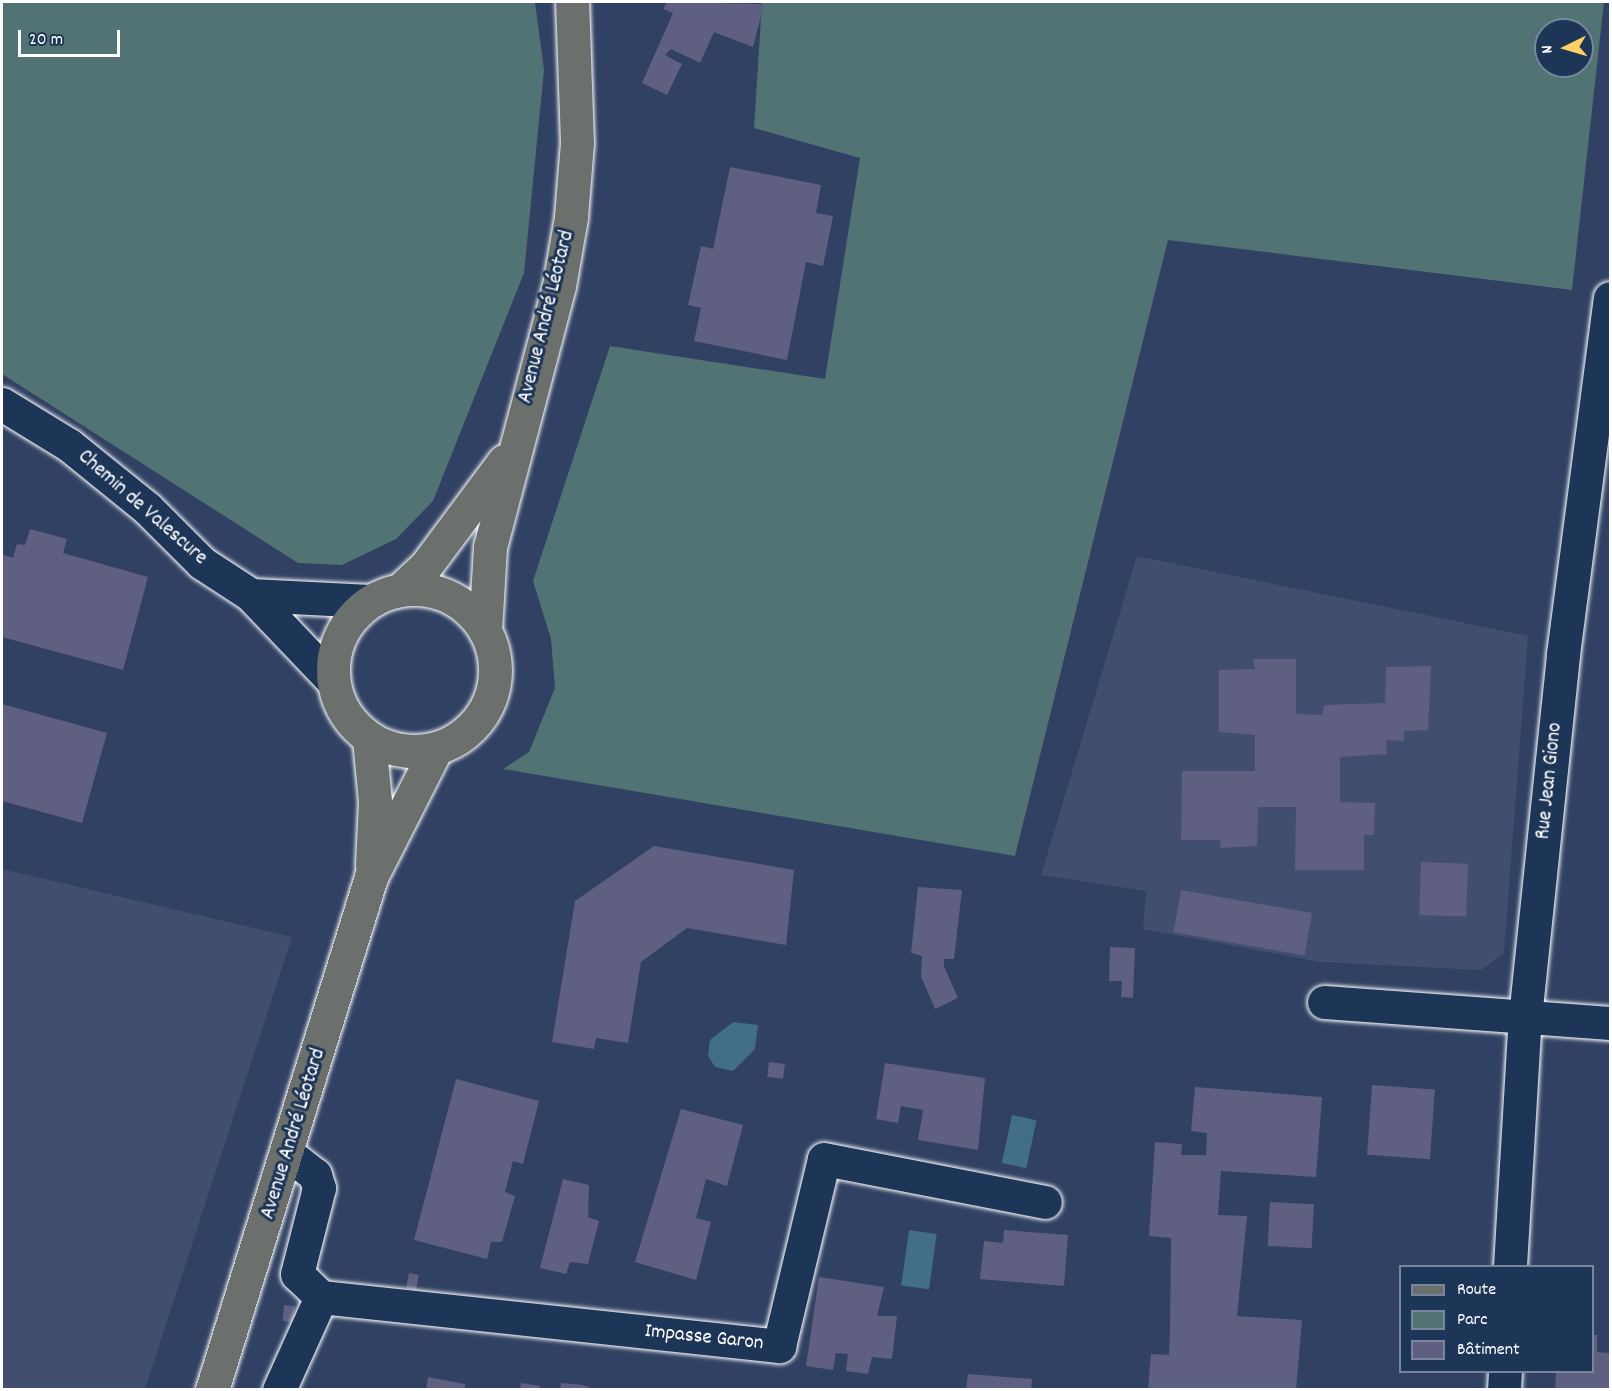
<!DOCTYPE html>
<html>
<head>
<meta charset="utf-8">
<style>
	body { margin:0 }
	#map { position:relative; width:1612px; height:1391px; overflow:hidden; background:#304163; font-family:Dekko,sans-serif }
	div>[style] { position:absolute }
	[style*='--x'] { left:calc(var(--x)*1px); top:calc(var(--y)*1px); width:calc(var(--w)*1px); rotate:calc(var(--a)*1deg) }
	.built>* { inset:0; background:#424e6f }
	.green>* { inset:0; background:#517373 }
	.water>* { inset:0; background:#436e88; transform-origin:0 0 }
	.building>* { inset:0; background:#5f5f81; transform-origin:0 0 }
	.roads { filter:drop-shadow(0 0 2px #fff) drop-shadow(0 0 2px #fff) }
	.minor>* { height:33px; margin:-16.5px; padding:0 16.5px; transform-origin:16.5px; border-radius:16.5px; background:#1d3557 }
	.major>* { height:33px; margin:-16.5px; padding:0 16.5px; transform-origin:16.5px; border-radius:16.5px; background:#6b706d }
	.major>.ring { margin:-16.5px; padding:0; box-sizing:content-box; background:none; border:33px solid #6b706d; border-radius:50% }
	span { translate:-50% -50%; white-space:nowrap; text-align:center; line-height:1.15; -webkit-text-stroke:6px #1d3557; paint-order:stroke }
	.street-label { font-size:21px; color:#fff }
	.frame { position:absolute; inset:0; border:3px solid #fff; pointer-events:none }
	.legend { position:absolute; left:1399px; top:1265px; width:195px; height:108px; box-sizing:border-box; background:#1d3557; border:2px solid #77869a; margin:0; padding:8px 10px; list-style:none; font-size:18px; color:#fff }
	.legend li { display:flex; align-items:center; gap:12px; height:30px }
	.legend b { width:30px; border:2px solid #77869a }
	.north { position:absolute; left:1534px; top:18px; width:60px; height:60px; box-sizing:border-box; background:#1d3557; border:2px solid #77869a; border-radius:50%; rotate:265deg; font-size:16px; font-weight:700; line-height:24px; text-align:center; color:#fff }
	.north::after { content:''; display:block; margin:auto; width:21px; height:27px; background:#ffd166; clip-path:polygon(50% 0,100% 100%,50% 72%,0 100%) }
	.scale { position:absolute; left:18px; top:30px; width:102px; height:27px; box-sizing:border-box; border:3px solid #fff; border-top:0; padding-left:8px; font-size:18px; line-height:21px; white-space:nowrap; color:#fff; -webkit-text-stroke:4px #1d3557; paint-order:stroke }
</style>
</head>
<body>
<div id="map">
	<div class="built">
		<div style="clip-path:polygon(1137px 556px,1528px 636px,1504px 953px,1481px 970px,1321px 962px,1143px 929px,1146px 891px,1041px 875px)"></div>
		<div style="clip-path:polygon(2px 869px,292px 937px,145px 1389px,2px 1389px)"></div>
	</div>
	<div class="green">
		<div style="clip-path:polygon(2px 2px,535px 2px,544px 70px,524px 273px,433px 501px,396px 539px,342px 565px,298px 563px,2px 374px)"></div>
		<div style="clip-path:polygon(evenodd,762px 2px,1604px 2px,1572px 290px,1168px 240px,1015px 856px,503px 769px,529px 752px,555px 688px,551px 639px,533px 581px,610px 346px,825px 379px,860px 158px,754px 128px,762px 2px,1546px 30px,1582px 30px,1582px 66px,1546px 66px,1546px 30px)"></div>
	</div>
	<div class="water">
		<div style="clip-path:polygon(733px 1022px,758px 1025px,755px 1049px,733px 1071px,715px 1067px,708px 1056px,710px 1040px)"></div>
		<div style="left:1012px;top:1115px;width:25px;height:49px;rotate:12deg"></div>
		<div style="left:909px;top:1230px;width:28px;height:56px;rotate:8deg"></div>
	</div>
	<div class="building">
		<div style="clip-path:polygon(667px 2px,764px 4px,753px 47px,714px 32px,700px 63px,671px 49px,665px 55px,682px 64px,667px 95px,642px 83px,673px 13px,663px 9px)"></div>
		<div style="clip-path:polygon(730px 167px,821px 185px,816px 213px,833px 216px,823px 266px,806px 262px,787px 360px,694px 341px,701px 308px,688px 305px,701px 246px,713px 249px)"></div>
		<div style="clip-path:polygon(30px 529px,67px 539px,63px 553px,148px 577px,123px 670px,2px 637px,2px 554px,13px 558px,17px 544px,25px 545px)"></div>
		<div style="clip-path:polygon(1253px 659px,1296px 659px,1296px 714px,1322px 715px,1324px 705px,1385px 703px,1386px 667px,1431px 666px,1428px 730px,1404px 731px,1404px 741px,1386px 740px,1387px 754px,1340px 757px,1340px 802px,1375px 803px,1374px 835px,1364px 835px,1364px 870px,1295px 870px,1296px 807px,1258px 807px,1257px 846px,1221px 848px,1220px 840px,1181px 840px,1182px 771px,1255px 771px,1255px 735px,1219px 732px,1219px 670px,1255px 669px)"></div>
		<div style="clip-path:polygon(2px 704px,107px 733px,82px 823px,2px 801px)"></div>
		<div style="clip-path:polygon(654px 846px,794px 870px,786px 945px,687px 928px,641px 962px,628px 1043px,596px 1038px,594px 1049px,552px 1042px,575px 901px)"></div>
		<div style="left:1421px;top:862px;width:47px;height:53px;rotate:2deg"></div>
		<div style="clip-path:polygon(918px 887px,962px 890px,954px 959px,944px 959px,944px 966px,958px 998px,935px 1009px,921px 976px,922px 956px,911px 953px)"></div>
		<div style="left:1181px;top:890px;width:133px;height:43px;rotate:10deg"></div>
		<div style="clip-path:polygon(1110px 947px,1135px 948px,1133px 998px,1121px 997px,1122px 981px,1109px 981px)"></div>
		<div style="left:769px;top:1062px;width:16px;height:15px;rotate:7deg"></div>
		<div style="clip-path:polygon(885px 1063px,985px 1078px,978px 1150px,918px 1140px,923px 1110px,901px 1106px,898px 1123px,876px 1119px)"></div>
		<div style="clip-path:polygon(456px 1079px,539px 1101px,523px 1164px,513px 1161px,505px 1192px,515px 1196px,502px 1242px,491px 1242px,487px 1259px,414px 1240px)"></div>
		<div style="left:1372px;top:1085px;width:63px;height:70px;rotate:4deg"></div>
		<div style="clip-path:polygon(1195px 1087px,1322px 1097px,1316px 1177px,1221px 1171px,1218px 1215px,1247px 1216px,1237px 1316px,1302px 1320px,1296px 1390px,1148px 1390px,1151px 1354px,1169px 1355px,1170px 1330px,1171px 1238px,1149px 1236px,1155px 1142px,1182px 1144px,1181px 1155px,1206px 1155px,1207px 1133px,1191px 1131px)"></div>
		<div style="clip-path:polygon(681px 1109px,743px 1125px,727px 1186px,706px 1179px,703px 1191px,696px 1218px,711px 1222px,696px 1280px,635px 1262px)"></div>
		<div style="clip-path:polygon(563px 1179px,589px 1185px,588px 1217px,599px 1221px,588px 1264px,570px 1262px,566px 1274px,540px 1268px)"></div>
		<div style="left:1270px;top:1202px;width:44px;height:44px;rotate:3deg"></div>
		<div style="clip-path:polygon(1004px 1230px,1068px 1235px,1064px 1286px,980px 1279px,984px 1241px,1003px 1243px)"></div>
		<div style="left:409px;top:1273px;width:10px;height:15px;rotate:11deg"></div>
		<div style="clip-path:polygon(819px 1277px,884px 1287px,877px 1316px,897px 1316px,892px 1359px,872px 1357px,868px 1374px,846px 1371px,848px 1354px,836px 1353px,833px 1370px,806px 1366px)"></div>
		<div style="left:284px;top:1305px;width:11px;height:16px;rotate:5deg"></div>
		<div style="clip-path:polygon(1592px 1335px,1597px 1335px,1597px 1352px,1610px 1353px,1610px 1390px,1555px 1390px,1556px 1372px,1592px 1372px)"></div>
		<div style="clip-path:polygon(968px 1374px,1032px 1379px,1031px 1390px,966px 1390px)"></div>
		<div style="clip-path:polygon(428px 1377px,465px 1384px,465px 1390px,426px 1390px)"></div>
		<div style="clip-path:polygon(521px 1383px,540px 1386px,539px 1390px,520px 1390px)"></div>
		<div style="clip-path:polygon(561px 1383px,583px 1385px,596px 1390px,560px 1390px)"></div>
	</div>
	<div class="roads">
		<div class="minor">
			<div style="--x:2;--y:404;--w:79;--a:31.5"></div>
			<div style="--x:69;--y:445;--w:100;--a:38.9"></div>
			<div style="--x:147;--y:508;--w:78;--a:45"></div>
			<div style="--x:202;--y:563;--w:59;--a:33.1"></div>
			<div style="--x:251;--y:595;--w:119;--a:46.4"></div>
			<div style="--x:251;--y:595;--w:119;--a:2.9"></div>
			<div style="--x:1324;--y:1002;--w:287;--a:4.2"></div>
			<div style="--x:1510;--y:1266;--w:249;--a:-86.6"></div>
			<div style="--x:1525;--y:1017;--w:365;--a:-84"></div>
			<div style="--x:1563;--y:654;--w:359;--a:-82.5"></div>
			<div style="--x:321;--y:1297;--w:461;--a:6.1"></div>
			<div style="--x:779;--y:1346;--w:192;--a:-76.5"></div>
			<div style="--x:824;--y:1159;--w:225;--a:11"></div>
			<div style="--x:279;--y:1390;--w:102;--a:-65.7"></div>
			<div style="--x:321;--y:1297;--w:33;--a:-136"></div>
			<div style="--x:297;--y:1274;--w:89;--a:-75.7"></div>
			<div style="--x:319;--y:1188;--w:14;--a:-107"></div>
			<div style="--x:315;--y:1175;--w:34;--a:-142"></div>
			<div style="--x:1504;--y:1390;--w:18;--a:-87"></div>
		</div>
		<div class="major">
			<div class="ring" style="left:333px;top:589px;width:129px;height:129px"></div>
			<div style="--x:400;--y:590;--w:34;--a:-43"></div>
			<div style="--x:425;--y:567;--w:132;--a:-53.3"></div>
			<div style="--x:485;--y:631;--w:84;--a:-86.6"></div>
			<div style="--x:490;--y:547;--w:270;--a:-75.2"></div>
			<div style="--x:559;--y:286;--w:70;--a:-80.1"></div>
			<div style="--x:571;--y:217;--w:74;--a:-85.4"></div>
			<div style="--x:577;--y:143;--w:141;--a:-92"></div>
			<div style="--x:369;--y:739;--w:62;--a:84.5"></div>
			<div style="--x:375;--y:801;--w:64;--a:92.7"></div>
			<div style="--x:212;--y:1390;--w:537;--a:-72.78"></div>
			<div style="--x:371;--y:877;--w:144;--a:-63.1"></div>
		</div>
	</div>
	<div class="street-label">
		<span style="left:547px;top:317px;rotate:-76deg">Avenue André Léotard</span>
		<span style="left:142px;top:508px;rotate:41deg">Chemin de Valescure</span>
		<span style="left:1550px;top:781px;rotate:-84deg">Rue Jean Giono</span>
		<span style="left:294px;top:1134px;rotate:-73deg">Avenue André Léotard</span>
		<span style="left:704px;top:1338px;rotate:6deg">Impasse Garon</span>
	</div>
	<div class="frame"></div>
	<ul class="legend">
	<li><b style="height:8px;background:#6b706d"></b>Route</li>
	<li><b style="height:16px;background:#517373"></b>Parc</li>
	<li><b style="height:16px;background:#5f5f81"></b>Bâtiment</li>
	</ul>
	<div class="north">N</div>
	<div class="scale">20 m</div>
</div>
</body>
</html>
